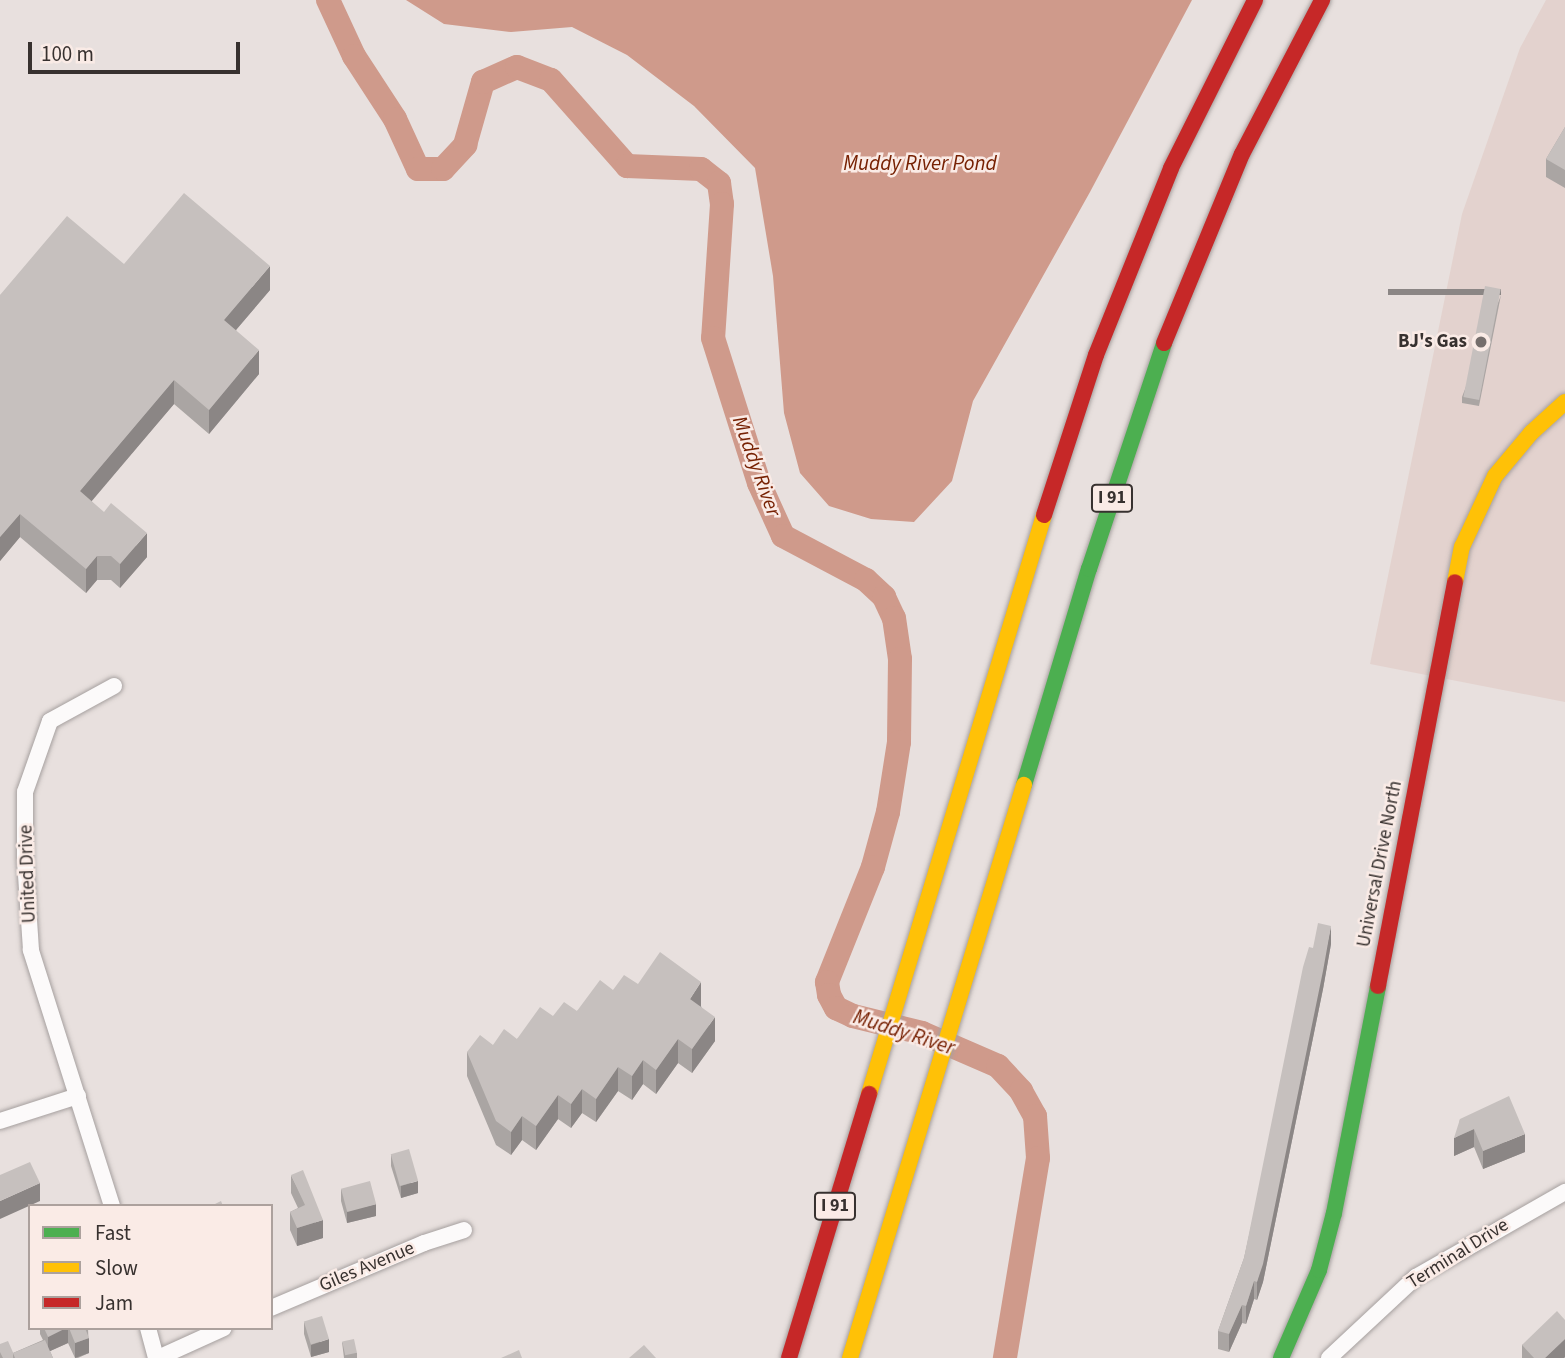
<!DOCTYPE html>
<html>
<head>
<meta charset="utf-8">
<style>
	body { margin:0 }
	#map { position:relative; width:1565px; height:1358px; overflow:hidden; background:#e8e0de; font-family:"Source Sans 3",sans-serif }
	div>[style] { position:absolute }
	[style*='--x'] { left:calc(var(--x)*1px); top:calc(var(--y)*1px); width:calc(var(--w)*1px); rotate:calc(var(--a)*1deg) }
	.built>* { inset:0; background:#e3d2ce }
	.water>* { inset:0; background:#cf9a8b }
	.river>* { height:24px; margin:-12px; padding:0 12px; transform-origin:12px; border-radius:12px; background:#cf9a8b }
	.roads { filter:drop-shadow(0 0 2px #a6a09f) drop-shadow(0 0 2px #a6a09f) }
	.street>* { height:16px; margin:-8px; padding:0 8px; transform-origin:8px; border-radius:8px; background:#fcfafa }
	.fast>* { height:16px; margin:-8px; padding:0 8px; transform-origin:8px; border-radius:8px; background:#4caf50 }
	.slow>* { height:16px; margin:-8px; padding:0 8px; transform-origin:8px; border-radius:8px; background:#ffc107 }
	.jam>* { height:16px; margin:-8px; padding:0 8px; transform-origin:8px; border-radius:8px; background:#c62828 }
	.wall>* { inset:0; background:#aaa5a3 }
	.shaded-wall>* { inset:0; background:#8b8685; transform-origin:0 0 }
	.building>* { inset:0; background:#c6c0be; transform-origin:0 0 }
	.dots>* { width:19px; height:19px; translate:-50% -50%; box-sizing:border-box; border:4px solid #faebe6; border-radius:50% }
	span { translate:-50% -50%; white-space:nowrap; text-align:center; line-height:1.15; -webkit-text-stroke:5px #faebe6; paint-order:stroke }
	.shield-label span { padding:2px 5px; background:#faebe6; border:2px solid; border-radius:5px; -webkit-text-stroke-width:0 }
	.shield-label { font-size:18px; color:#37312f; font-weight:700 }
	.poi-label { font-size:19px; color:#37312f; font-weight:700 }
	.right { translate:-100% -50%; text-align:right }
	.street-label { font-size:19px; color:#37312f }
	.water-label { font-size:21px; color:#772103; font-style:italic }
	.legend { position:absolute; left:28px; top:1204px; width:245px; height:126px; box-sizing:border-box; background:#faebe6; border:2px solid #aca19d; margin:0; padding:9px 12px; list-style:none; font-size:21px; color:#37312f }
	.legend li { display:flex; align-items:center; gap:14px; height:35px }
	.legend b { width:35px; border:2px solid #aca19d }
	.scale { position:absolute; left:28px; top:42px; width:212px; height:32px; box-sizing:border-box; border:4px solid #37312f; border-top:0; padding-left:9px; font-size:21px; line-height:24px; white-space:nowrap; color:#37312f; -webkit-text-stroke:5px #faebe6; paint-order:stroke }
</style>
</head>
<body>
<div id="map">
	<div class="built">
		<div style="clip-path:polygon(1546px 0,1565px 0,1565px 702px,1370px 664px,1462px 214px,1520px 48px)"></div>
	</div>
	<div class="water">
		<div style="clip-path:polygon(406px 0,1192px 0,1090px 192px,973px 401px,952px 481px,914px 522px,871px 519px,829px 506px,800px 473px,784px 413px,773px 276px,755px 168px,694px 106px,627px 55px,572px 27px,511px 32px,444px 24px)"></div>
	</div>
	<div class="river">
		<div style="--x:328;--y:0;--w:62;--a:65.1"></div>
		<div style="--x:354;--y:56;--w:75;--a:56.9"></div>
		<div style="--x:395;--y:119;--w:55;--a:65.3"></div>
		<div style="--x:418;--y:169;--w:25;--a:0"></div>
		<div style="--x:443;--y:169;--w:33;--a:-47"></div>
		<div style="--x:465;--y:145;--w:66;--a:-74.1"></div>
		<div style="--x:483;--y:82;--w:37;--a:-24"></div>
		<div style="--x:517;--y:67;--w:36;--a:21"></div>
		<div style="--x:551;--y:80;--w:115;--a:48.5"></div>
		<div style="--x:627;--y:166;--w:74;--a:2.3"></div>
		<div style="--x:701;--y:169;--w:23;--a:38"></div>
		<div style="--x:719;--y:183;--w:21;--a:82"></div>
		<div style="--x:722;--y:204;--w:134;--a:93.8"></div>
		<div style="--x:713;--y:338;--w:152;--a:72.4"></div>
		<div style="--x:759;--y:483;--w:58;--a:65.6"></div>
		<div style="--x:783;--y:536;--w:94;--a:27.9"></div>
		<div style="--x:866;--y:580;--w:25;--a:43"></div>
		<div style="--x:884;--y:597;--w:23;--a:65"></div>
		<div style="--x:894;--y:618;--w:41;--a:81.7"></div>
		<div style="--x:900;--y:659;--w:83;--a:90.7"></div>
		<div style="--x:899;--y:742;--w:71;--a:98.9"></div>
		<div style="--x:888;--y:812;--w:57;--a:105.3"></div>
		<div style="--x:873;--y:867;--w:124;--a:111.8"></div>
		<div style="--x:827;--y:982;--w:13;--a:81"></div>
		<div style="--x:829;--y:995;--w:15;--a:62"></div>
		<div style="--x:836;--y:1008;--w:19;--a:25"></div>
		<div style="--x:853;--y:1016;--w:71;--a:13.8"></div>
		<div style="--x:922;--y:1033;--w:83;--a:23.5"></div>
		<div style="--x:998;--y:1066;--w:34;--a:47"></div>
		<div style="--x:1021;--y:1091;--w:29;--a:61"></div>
		<div style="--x:1035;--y:1116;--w:42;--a:85.9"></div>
		<div style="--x:1038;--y:1158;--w:203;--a:99.4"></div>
	</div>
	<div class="roads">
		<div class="street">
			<div style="--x:0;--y:1121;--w:82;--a:-17.8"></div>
			<div style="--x:112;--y:1206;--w:269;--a:-107.6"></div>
			<div style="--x:31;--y:950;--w:91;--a:-93.8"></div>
			<div style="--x:25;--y:859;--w:67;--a:-90"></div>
			<div style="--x:25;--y:792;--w:75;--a:-70.6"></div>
			<div style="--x:50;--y:721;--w:73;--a:-28.7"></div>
			<div style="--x:271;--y:1308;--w:166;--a:-23"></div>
			<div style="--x:424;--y:1243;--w:42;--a:-18"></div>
			<div style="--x:148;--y:1328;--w:31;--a:75"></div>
			<div style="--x:158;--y:1358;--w:72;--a:-24.4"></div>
			<div style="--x:1329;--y:1358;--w:119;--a:-43"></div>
			<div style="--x:1416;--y:1277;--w:172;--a:-29.7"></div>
		</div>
		<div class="fast">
			<div style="--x:1024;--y:785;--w:226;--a:-73.3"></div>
			<div style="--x:1089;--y:569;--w:238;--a:-71.6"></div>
			<div style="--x:1281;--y:1358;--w:96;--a:-66.6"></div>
			<div style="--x:1319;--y:1270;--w:59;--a:-75.3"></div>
			<div style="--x:1334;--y:1213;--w:231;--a:-79"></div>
		</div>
		<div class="slow">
			<div style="--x:1455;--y:582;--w:36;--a:-79"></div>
			<div style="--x:1462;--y:547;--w:78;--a:-65.1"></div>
			<div style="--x:1495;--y:476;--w:56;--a:-50.1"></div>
			<div style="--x:1531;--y:433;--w:46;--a:-42.4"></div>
			<div style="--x:869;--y:1094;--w:605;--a:-73.18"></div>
			<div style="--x:850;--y:1358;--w:599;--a:-73.11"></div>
		</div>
		<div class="jam">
			<div style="--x:1164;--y:343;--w:204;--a:-67.6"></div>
			<div style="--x:1242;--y:154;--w:174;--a:-62.5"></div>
			<div style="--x:1044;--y:515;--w:168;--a:-72"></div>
			<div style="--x:1096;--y:355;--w:201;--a:-68.1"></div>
			<div style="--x:1171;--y:168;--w:188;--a:-63.4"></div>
			<div style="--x:1378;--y:986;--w:411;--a:-79.2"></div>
			<div style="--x:789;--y:1358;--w:276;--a:-73.1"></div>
		</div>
	</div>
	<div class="wall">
		<div style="clip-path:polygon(1565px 127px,1565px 188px,1546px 177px,1546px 159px)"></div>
		<div style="clip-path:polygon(124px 264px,270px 290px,236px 330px,259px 374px,209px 434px,174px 404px,91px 501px,147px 557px,120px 588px,111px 580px,97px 580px,86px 593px,20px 537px,0 561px,0 295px)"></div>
		<div style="clip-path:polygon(1501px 295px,1479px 406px,1462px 403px,1462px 397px)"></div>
		<div style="clip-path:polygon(1331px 944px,1323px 989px,1263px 1282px,1257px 1300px,1254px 1299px,1246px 1324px,1242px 1323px,1229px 1352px,1218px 1349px,1218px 1331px,1244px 1258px,1313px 948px)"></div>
		<div style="clip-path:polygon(638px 984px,701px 1006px,715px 1041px,692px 1073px,678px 1063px,656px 1094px,643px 1084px,632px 1100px,618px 1091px,596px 1122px,582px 1113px,571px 1128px,558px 1119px,536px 1150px,522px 1140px,511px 1155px,496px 1145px,467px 1076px,467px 1052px,493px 1045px,517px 1039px,553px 1016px,577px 1011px,613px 990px)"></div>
		<div style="clip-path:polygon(1460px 1119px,1525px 1152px,1483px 1169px,1474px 1147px,1454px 1156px)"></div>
		<div style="clip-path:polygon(391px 1154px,418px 1193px,401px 1198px,391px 1166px)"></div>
		<div style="clip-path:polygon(291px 1175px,323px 1238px,297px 1246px,290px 1230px,290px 1212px,298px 1208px,291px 1193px)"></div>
		<div style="clip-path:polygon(341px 1189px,376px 1216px,347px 1223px,341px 1201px)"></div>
		<div style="clip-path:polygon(1565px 1320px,1565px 1357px,1564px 1358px,1522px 1358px,1522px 1345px)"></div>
		<div style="clip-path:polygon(304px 1322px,329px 1352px,311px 1357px,304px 1334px)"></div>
		<div style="clip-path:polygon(40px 1328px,88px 1328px,89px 1353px,78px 1358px,75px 1358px,68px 1343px,50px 1351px,53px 1358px,0 1358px,0 1344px,13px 1353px,43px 1340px,40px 1334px)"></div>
		<div style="clip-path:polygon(342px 1342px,357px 1353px,357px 1358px,344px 1358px)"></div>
	</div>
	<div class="shaded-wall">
		<div style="clip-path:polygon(270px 266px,270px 290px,224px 344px,224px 320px)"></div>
		<div style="left:1501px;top:289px;width:6px;height:113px;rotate:90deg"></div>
		<div style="clip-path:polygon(259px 350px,259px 374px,209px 434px,209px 410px)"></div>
		<div style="clip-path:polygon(174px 380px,174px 404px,80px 515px,80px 491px)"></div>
		<div style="clip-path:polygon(20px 514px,20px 537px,0 561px,0 537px)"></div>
		<div style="clip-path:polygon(147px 533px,147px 557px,120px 588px,120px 564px)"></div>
		<div style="clip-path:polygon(97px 556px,97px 580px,86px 593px,86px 569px)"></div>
		<div style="clip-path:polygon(1331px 926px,1331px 944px,1323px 989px,1263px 1282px,1257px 1300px,1257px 1282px)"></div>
		<div style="clip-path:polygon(701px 982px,701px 1006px,690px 1022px,690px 999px)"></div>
		<div style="clip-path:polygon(715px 1017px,715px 1041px,692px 1073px,692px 1049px)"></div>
		<div style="clip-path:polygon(678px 1039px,678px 1063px,656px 1094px,656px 1070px)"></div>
		<div style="clip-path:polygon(643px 1060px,643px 1084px,632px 1100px,632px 1076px)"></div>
		<div style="clip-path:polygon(618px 1067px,618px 1091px,596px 1122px,596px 1099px)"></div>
		<div style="clip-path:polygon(582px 1089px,582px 1113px,571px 1128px,571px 1104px)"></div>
		<div style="clip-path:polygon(558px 1095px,558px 1119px,536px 1150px,536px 1126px)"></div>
		<div style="clip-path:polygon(522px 1116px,522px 1140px,511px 1155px,511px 1132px)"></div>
		<div style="clip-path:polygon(1474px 1129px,1474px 1147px,1454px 1156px,1454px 1138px)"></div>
		<div style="clip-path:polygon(1525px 1134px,1525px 1152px,1483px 1169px,1483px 1151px)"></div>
		<div style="clip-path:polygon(418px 1181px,418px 1193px,401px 1198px,401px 1186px)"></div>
		<div style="clip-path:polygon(40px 1183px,40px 1201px,0 1219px,0 1201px)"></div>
		<div style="clip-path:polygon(376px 1204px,376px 1216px,347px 1223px,347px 1211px)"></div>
		<div style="clip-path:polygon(323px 1220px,323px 1238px,297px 1246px,297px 1228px)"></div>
		<div style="clip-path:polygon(1254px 1281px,1254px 1299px,1246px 1324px,1246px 1306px)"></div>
		<div style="clip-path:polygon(1242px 1305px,1242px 1323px,1229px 1352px,1229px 1334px)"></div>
		<div style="clip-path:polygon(66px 1328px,68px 1328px,68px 1343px,48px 1352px,48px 1337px)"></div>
		<div style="clip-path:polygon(89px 1338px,89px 1353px,75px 1358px,75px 1343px)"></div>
		<div style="clip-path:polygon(329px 1339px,329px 1352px,311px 1357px,311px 1345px)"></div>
		<div style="clip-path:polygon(1565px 1339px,1565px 1357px,1564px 1358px,1545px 1358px)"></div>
	</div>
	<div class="building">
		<div style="clip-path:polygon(1565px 127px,1565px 170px,1546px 159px)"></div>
		<div style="clip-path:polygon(184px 193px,270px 266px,224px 320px,259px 350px,209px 410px,174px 380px,80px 491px,104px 512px,111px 503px,147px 533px,120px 564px,111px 556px,97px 556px,86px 569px,20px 514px,0 537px,0 295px,67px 216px,124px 264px)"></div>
		<div style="left:1485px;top:286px;width:16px;height:113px;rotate:11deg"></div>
		<div style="clip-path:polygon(1318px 923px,1331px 926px,1323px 971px,1263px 1264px,1257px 1282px,1254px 1281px,1246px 1306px,1242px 1305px,1229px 1334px,1218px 1331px,1244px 1258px,1303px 967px,1309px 947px,1313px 948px)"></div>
		<div style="clip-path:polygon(660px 952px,701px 982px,690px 999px,715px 1017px,692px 1049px,678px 1039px,656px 1070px,643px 1060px,632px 1076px,618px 1067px,596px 1099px,582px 1089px,571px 1104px,558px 1095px,536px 1126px,522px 1116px,511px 1132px,496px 1121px,467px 1052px,480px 1035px,493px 1045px,504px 1029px,517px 1039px,540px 1007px,553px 1016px,564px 1002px,577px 1011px,600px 980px,613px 990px,624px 975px,638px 984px)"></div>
		<div style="clip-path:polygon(1509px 1096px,1525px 1134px,1483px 1151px,1474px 1129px,1454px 1138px,1460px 1119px)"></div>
		<div style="left:409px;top:1149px;width:33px;height:19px;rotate:74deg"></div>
		<div style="clip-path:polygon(30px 1162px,40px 1183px,0 1201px,0 1175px)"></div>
		<div style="clip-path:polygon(303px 1170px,323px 1220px,297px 1228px,290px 1212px,305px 1205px,291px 1175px)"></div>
		<div style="left:370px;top:1181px;width:24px;height:30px;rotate:75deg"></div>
		<div style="clip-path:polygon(221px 1201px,223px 1206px,211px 1206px)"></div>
		<div style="clip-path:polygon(1557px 1311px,1565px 1320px,1565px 1339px,1545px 1358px,1534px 1358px,1522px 1345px)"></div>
		<div style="left:322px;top:1316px;width:24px;height:19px;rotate:73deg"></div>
		<div style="clip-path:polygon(44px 1328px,66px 1328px,48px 1337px)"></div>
		<div style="clip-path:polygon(69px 1328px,85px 1328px,89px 1338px,75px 1343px)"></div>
		<div style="left:354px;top:1339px;width:14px;height:12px;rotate:78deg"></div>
		<div style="clip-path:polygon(45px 1340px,53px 1358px,15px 1358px,13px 1353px)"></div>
		<div style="clip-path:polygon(8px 1341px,15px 1357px,13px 1353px,13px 1358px,3px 1358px,0 1352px,0 1344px)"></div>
		<div style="clip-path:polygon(644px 1345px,656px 1358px,629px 1358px)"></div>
		<div style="clip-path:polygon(519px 1350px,522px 1358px,501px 1358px)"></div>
	</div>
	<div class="dots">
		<div style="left:1481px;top:342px;background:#756e6c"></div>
	</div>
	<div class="shield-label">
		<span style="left:1112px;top:498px">I 91</span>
		<span style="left:835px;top:1206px">I 91</span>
	</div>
	<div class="poi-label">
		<span class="right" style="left:1467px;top:342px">BJ's Gas</span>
	</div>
	<div class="street-label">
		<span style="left:1380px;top:864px;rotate:-79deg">Universal Drive North</span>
		<span style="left:28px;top:874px;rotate:-92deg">United Drive</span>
		<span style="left:1458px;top:1254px;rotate:-32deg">Terminal Drive</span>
		<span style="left:367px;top:1267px;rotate:-23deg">Giles Avenue</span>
	</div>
	<div class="water-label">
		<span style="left:920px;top:163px">Muddy River Pond</span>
		<span style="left:757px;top:466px;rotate:70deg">Muddy River</span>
		<span style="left:904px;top:1032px;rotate:18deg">Muddy River</span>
	</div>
	<ul class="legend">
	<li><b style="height:9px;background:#4caf50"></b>Fast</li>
	<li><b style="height:9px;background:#ffc107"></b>Slow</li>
	<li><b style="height:9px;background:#c62828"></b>Jam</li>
	</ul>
	<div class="scale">100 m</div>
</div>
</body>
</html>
